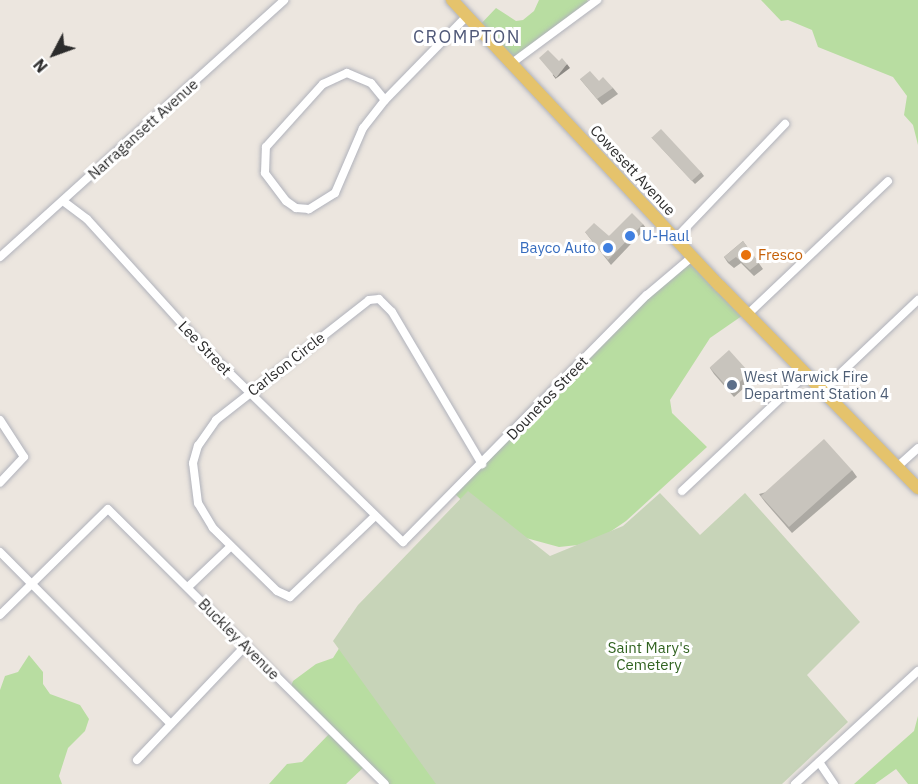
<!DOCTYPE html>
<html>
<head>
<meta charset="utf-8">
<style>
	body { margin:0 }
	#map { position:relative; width:918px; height:784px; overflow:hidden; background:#ece6df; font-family:"IBM Plex Sans",sans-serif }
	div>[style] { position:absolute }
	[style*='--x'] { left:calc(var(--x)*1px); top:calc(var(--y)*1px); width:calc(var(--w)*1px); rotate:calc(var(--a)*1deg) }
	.green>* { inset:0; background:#b8dda1 }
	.cemetery>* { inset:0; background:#c7d4b8 }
	.roads { filter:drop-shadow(0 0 2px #b0b2bb) drop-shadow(0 0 2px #b0b2bb) }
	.minor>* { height:8px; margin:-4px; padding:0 4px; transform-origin:4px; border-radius:4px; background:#fff }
	.primary>* { height:12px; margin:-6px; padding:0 6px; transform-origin:6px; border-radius:6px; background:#e5c36c }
	.wall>* { inset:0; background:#aca9a3 }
	.shaded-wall>* { inset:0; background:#8c8984; transform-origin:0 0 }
	.building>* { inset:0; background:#c8c4bd; transform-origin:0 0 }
	.dots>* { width:16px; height:16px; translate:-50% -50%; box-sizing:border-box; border:3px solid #fff; border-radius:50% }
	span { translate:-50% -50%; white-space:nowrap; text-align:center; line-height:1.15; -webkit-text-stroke:6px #fff; paint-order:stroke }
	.street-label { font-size:15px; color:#2c2c2c }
	.shop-label { font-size:15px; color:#366cbe }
	.left { translate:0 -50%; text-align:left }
	.right { translate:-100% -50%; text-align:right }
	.food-label { font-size:15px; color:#c56008 }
	.service-label { font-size:15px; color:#4e5e75 }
	.park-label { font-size:15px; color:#326321 }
	.quarter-label { font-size:18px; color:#505979; letter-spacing:1.5px }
	.north { position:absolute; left:24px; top:24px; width:60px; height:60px; -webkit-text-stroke:4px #fff; paint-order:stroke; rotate:229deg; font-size:16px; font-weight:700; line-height:24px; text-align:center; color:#2c2c2c }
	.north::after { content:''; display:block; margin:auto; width:21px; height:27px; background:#2c2c2c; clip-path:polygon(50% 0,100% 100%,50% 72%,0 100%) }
</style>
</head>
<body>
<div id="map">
	<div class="green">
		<div style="clip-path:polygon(539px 0,587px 0,589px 4px,514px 63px,478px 27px,496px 8px,516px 21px,523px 20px,534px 11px)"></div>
		<div style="clip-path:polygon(761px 0,918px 0,918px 145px,913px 125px,904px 115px,907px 96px,893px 77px,818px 47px,812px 30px,788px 20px,781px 21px)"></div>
		<div style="clip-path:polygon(694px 256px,749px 311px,710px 338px,670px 400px,672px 413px,707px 447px,626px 521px,604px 536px,578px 545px,559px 547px,515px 535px,482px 520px,454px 493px,645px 298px)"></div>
		<div style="clip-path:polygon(348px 618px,358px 631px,465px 784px,384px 784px,365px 766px,346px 784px,269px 784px,287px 764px,302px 762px,330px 733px,289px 691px,293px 681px,316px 664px,333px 658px,350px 631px)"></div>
		<div style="clip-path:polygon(29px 655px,43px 672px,43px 684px,50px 694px,80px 705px,89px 719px,85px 731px,68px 748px,59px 776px,62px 784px,0 784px,0 690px,5px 676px,18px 672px)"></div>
		<div style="clip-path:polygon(918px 716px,918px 784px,908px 784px,896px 769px,875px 784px,854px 784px,914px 731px)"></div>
	</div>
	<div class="cemetery">
		<div style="clip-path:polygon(468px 491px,550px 556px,623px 526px,660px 493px,700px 535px,745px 493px,860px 622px,807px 675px,848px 722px,782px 784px,436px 784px,333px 641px,358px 605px)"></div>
	</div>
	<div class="roads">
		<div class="minor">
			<div style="--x:512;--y:63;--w:106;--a:-36.5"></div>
			<div style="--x:347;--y:73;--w:26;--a:23"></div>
			<div style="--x:371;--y:83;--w:22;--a:51"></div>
			<div style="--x:385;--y:100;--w:36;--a:128"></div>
			<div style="--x:363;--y:128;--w:71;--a:113.3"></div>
			<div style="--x:335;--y:193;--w:31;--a:148"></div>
			<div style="--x:309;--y:209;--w:13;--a:-176"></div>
			<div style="--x:296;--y:208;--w:12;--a:-145"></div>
			<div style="--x:286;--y:201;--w:35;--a:-127"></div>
			<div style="--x:265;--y:173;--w:26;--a:-88"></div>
			<div style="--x:266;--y:147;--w:85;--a:-47.9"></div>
			<div style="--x:323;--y:84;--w:26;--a:-25"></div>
			<div style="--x:385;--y:100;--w:117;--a:-45.7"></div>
			<div style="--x:63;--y:201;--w:30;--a:37"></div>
			<div style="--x:87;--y:219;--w:171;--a:47.8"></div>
			<div style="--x:202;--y:346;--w:281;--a:44.3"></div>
			<div style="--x:403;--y:542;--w:347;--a:-45.4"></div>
			<div style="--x:647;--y:295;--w:60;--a:-40.3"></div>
			<div style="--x:676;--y:238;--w:158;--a:-46.3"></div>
			<div style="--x:0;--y:257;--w:383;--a:-42.1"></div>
			<div style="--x:748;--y:314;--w:193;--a:-43.5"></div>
			<div style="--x:823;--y:390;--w:131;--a:-43.5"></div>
			<div style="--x:0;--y:420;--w:44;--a:57"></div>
			<div style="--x:24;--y:457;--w:35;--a:133"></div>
			<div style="--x:897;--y:467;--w:28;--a:-42"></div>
			<div style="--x:682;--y:491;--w:172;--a:-43.3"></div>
			<div style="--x:374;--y:517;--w:116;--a:136.4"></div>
			<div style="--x:290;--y:597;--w:14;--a:-155"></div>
			<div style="--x:277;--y:591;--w:90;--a:-135.5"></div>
			<div style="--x:213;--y:528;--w:29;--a:-121"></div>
			<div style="--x:198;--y:503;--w:40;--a:-97.1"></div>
			<div style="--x:193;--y:463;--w:18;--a:-74"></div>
			<div style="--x:198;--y:446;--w:32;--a:-55"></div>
			<div style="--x:216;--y:420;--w:194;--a:-38.1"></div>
			<div style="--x:369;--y:300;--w:10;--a:-6"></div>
			<div style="--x:379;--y:299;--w:18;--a:45"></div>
			<div style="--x:392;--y:312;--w:177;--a:59.4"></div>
			<div style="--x:0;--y:552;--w:241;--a:45.2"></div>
			<div style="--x:188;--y:587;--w:59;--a:-43.6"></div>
			<div style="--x:0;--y:615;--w:151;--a:-44.5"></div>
			<div style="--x:108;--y:509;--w:390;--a:44.8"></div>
			<div style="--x:137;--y:760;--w:158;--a:-46.5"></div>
			<div style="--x:819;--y:762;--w:27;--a:56"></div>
			<div style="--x:795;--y:784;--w:167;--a:-42.6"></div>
		</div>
		<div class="primary">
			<div style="--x:452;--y:0;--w:392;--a:46.9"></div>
			<div style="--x:720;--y:286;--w:283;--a:45.6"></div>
		</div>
	</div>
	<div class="wall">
		<div style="clip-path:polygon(580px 79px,599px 81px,613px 88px,618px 94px,602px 105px)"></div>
		<div style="clip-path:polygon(651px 137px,701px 172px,704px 176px,695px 184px)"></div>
		<div style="clip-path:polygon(643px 224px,646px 228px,611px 265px,585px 232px,609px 236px)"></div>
		<div style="clip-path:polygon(743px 241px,763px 269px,754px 276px,741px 263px,734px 268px,728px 263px,724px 257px)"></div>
		<div style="clip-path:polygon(710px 368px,750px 373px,754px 379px,734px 397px,714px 374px)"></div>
		<div style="clip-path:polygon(852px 470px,857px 477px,792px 533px,765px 502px,759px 494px)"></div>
	</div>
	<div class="shaded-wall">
		<div style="left:567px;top:64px;width:5px;height:18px;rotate:53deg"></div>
	</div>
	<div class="building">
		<div style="clip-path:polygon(548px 50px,559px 61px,562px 58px,567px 64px,556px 78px,539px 58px)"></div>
		<div style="clip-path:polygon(590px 71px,599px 81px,603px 77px,613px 88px,597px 99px,580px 79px)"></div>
		<div style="left:661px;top:129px;width:59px;height:13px;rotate:47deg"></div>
		<div style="clip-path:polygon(632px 213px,643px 224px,608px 260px,585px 232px,594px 223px,609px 236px)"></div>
		<div style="clip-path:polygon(743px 241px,759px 263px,750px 270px,736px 257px,729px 262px,724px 257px)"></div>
		<div style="left:729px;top:350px;width:31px;height:26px;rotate:48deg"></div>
		<div style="left:824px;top:439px;width:42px;height:85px;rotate:48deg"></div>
	</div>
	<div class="dots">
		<div style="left:630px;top:236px;background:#3f7fe0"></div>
		<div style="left:608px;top:248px;background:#3f7fe0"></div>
		<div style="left:746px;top:255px;background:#e8710a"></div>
		<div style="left:732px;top:385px;background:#5c6f8a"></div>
	</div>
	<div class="street-label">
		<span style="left:143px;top:129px;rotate:-42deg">Narragansett Avenue</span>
		<span style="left:633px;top:170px;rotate:47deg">Cowesett Avenue</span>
		<span style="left:205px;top:348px;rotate:46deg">Lee Street</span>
		<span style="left:286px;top:364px;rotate:-38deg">Carlson Circle</span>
		<span style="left:547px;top:398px;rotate:-46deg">Dounetos Street</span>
		<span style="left:239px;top:639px;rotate:45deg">Buckley Avenue</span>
	</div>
	<div class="shop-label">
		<span class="left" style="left:642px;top:236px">U-Haul</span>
		<span class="right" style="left:596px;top:248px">Bayco Auto</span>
	</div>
	<div class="food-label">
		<span class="left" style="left:758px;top:255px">Fresco</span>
	</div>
	<div class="service-label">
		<span class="left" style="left:744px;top:385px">West Warwick Fire<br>Department Station 4</span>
	</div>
	<div class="park-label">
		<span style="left:649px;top:656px">Saint Mary's<br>Cemetery</span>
	</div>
	<div class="quarter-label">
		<span style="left:467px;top:37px">CROMPTON</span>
	</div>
	<div class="north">N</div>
</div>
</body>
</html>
